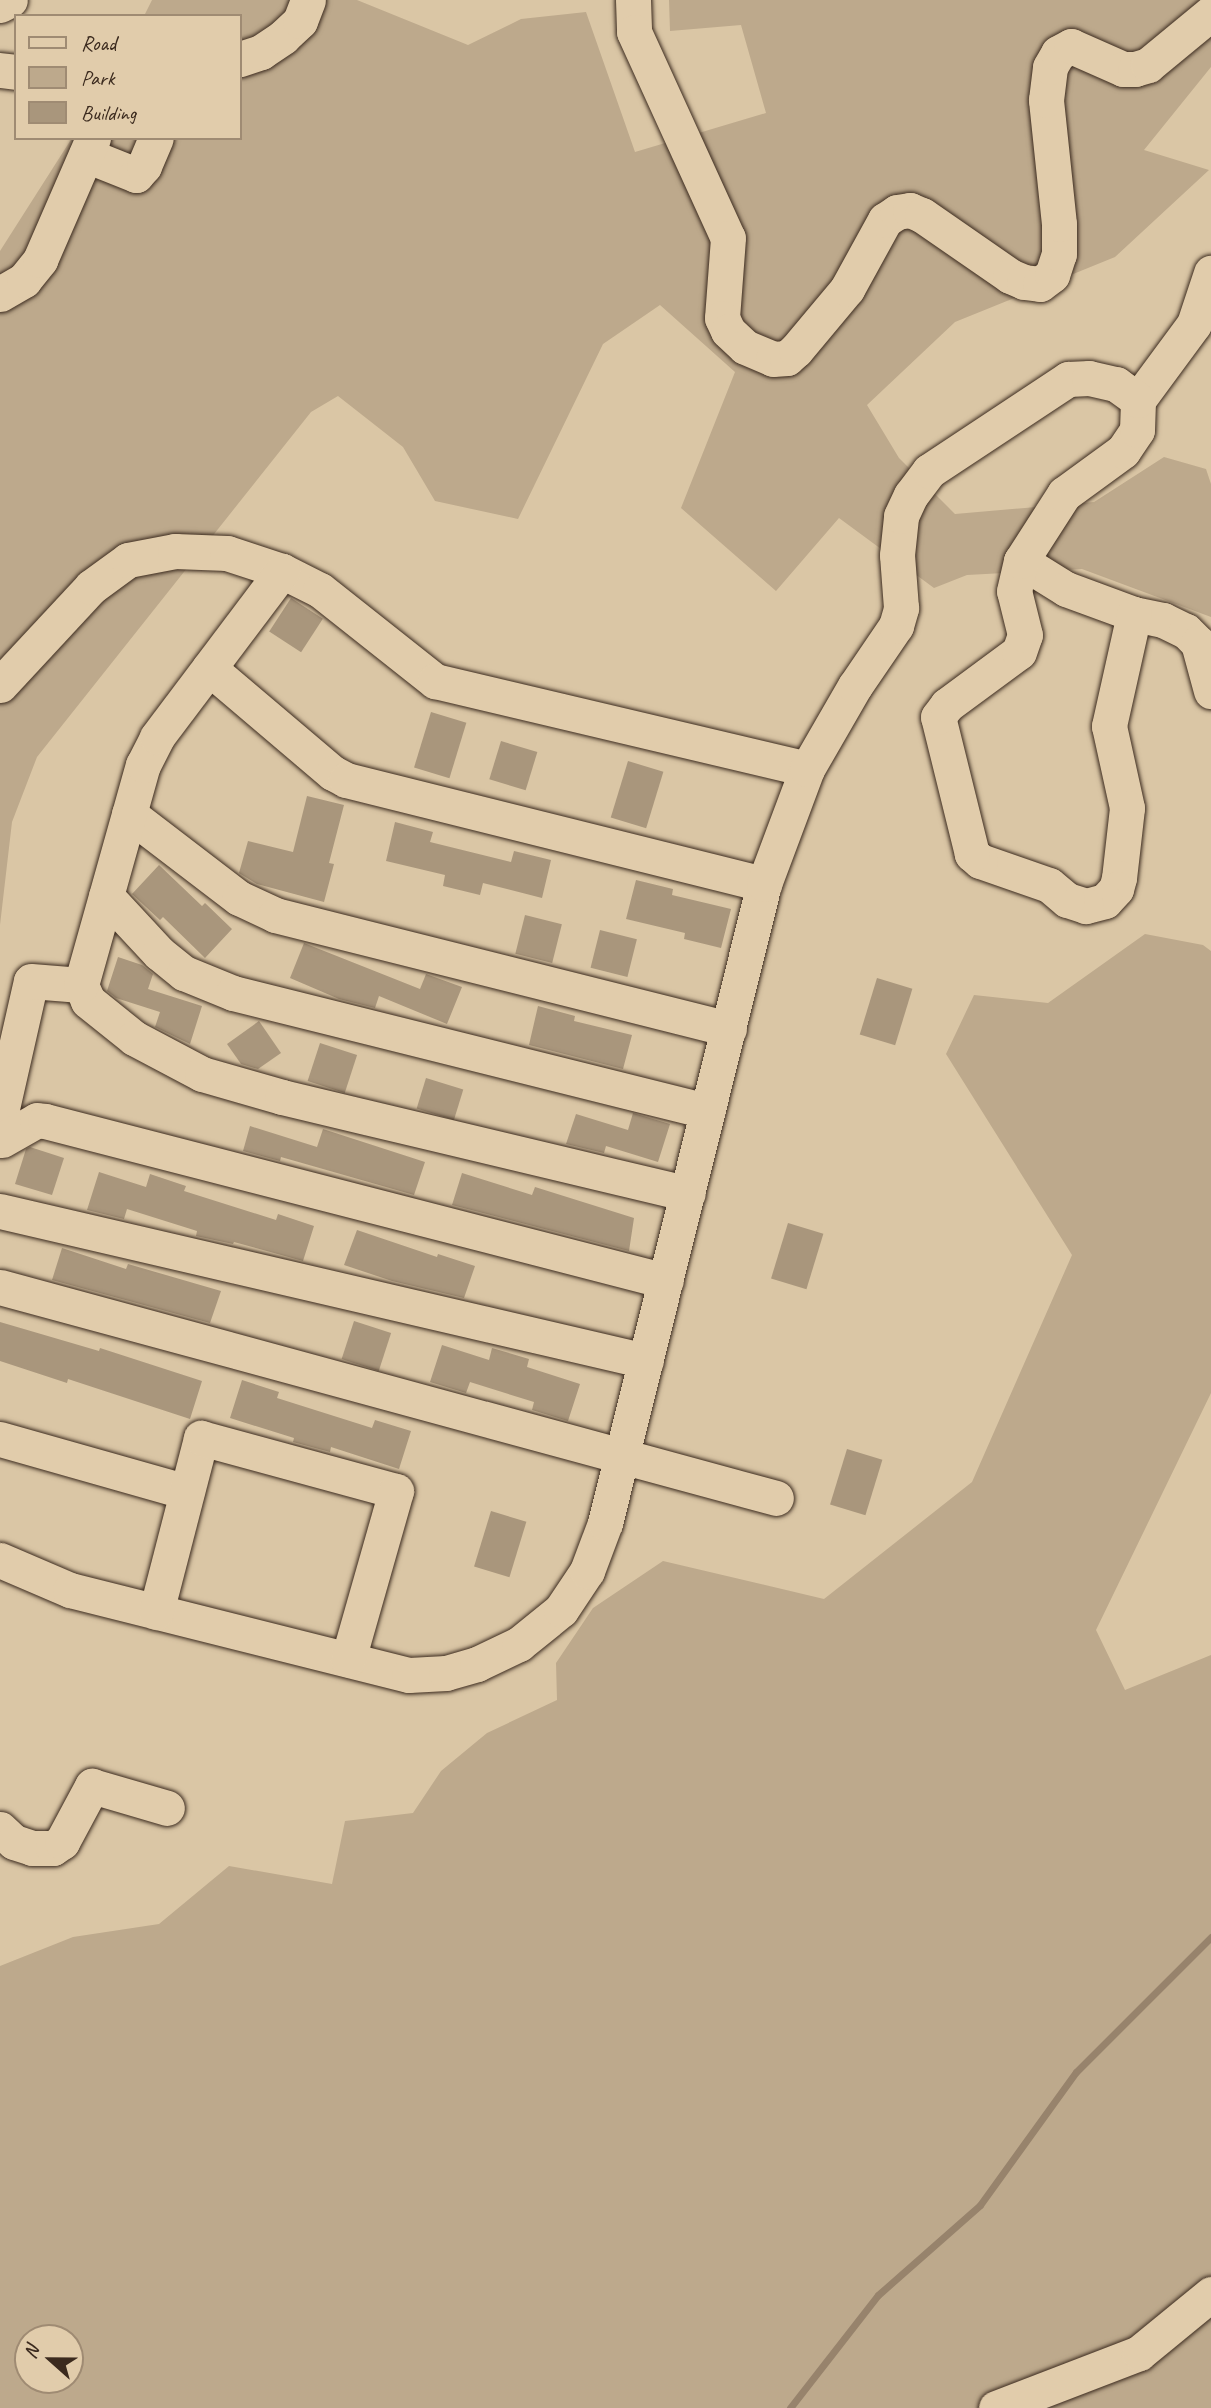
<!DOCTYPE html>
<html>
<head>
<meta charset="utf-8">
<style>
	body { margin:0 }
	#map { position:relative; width:1211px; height:2408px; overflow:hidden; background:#dac6a5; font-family:Caveat,sans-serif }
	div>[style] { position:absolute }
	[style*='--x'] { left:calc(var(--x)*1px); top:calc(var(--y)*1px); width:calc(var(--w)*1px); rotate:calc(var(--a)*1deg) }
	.green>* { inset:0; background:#bda98c }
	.stream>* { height:7px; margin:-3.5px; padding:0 3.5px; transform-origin:3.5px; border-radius:3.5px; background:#97836c }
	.building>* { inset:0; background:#a9967c; transform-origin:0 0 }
	.roads { filter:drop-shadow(0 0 2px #3b2a1e) drop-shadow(0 0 2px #3b2a1e) }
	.minor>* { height:35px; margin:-17.5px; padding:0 17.5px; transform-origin:17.5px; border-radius:17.5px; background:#e1ccab }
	span { translate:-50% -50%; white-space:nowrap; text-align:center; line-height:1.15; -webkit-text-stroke:6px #e1ccab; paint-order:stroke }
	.legend { position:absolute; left:14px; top:14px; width:228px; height:126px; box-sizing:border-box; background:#e1ccab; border:2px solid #9f8b73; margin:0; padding:9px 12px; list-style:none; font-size:21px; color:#3b2a1e }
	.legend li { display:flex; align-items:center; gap:14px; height:35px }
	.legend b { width:35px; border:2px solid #9f8b73 }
	.north { position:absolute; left:14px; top:2324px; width:70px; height:70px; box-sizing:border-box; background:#e1ccab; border:2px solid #9f8b73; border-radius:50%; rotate:291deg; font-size:19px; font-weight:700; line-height:28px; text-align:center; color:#3b2a1e }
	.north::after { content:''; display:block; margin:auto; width:24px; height:32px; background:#3b2a1e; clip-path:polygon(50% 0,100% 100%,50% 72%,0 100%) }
</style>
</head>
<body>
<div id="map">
	<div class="green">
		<div style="clip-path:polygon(152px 0,357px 0,468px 45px,521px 19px,586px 12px,635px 152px,766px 113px,741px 25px,670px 31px,669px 0,1211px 0,1211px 67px,1144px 150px,1209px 170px,1115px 257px,955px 322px,867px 405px,899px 458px,955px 514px,1094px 502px,1164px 457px,1206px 469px,1211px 484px,1211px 617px,1082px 569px,967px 575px,934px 588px,839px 518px,776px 591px,681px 508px,735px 372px,660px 305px,603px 344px,518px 519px,435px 501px,403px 447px,338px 396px,311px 412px,37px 757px,12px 822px,0 925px,0 251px,72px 138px,240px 138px,240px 16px,144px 16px)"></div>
		<div style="clip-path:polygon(evenodd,1145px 934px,1203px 945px,1211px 951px,1211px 1393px,1096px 1630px,1125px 1690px,1211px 1655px,1211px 2408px,0 2408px,0 1966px,73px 1937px,159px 1924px,229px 1866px,332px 1884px,345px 1821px,413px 1813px,441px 1771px,487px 1733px,557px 1700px,556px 1663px,593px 1608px,663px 1561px,824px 1599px,972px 1482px,1072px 1255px,946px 1054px,974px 995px,1048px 1003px,1145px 934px,28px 2338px,70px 2338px,70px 2380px,28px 2380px,28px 2338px)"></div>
	</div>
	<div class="stream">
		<div style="--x:790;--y:2408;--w:143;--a:-52.1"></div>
		<div style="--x:878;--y:2295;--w:136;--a:-41.4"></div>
		<div style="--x:980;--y:2205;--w:164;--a:-54.2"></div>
		<div style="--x:1076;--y:2072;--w:191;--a:-45"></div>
	</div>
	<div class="building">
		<div style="left:291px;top:598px;width:38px;height:40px;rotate:33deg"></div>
		<div style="left:431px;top:712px;width:37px;height:58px;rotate:17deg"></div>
		<div style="left:501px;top:741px;width:38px;height:40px;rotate:17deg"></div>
		<div style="left:628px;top:761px;width:37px;height:59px;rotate:17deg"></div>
		<div style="clip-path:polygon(307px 796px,344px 805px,329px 863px,334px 864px,324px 902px,257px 884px,239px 873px,248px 841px,293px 852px)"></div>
		<div style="clip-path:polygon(395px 822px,433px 832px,430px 842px,511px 862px,514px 851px,551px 860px,542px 898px,483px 883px,480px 895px,443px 886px,445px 875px,386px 861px)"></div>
		<div style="clip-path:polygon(159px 865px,202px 906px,205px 903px,232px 929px,205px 958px,163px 917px,160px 920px,132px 894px)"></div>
		<div style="clip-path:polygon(636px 880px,673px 889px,672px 895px,731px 909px,721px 948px,684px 939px,685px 933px,626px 919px)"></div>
		<div style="left:525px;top:915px;width:38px;height:40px;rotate:14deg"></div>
		<div style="left:600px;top:930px;width:38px;height:39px;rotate:14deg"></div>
		<div style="clip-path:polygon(304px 943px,420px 989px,426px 974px,462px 987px,447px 1024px,379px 996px,375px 1008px,339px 999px,290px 978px)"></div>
		<div style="clip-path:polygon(118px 957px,142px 965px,153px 974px,148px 989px,202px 1006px,190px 1044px,155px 1027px,160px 1012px,116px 998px,107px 991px)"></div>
		<div style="left:877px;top:978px;width:37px;height:59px;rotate:17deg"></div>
		<div style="clip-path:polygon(538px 1006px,575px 1016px,574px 1021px,632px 1035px,623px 1069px,529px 1045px)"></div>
		<div style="clip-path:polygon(259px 1021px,281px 1053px,258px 1069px,241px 1064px,227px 1044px)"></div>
		<div style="left:320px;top:1043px;width:39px;height:40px;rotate:18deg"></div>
		<div style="left:426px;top:1078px;width:39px;height:32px;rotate:17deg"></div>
		<div style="clip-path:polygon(633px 1113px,670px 1124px,658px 1162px,606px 1146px,604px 1153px,566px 1144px,576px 1114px,628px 1130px)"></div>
		<div style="clip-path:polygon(250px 1126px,317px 1147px,323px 1129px,425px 1162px,414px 1195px,281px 1157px,280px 1161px,243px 1151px)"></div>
		<div style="clip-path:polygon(30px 1147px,64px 1158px,52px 1195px,15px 1184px,26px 1149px)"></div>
		<div style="clip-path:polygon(99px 1172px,146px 1187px,150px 1174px,186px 1186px,184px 1191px,276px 1220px,278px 1214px,314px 1226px,303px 1261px,234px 1242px,233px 1244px,196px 1236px,197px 1231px,127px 1209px,124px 1219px,87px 1210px)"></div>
		<div style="clip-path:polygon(462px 1173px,532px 1195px,535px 1187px,634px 1218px,629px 1251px,452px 1205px)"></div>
		<div style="left:788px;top:1223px;width:37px;height:58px;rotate:17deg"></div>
		<div style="clip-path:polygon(357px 1230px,437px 1257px,438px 1254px,475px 1266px,464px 1298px,392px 1281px,344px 1265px)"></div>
		<div style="clip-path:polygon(62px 1248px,126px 1269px,128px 1264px,221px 1291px,210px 1323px,52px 1280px)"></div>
		<div style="left:354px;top:1321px;width:39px;height:40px;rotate:18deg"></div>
		<div style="clip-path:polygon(0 1322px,99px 1351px,100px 1348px,202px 1381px,190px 1419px,68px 1379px,67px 1383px,0 1361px)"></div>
		<div style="clip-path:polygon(442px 1345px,489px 1360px,492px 1348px,529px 1359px,527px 1367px,580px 1384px,568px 1421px,532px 1410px,534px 1402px,470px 1382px,466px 1393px,430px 1382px)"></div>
		<div style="clip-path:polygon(242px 1380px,279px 1392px,277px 1398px,372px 1428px,375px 1420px,411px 1431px,399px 1469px,331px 1447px,330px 1452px,293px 1442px,294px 1438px,230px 1418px)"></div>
		<div style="left:847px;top:1449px;width:37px;height:58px;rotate:17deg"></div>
		<div style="left:491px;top:1511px;width:37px;height:58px;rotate:17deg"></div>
	</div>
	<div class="roads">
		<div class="minor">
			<div style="--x:633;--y:0;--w:32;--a:88"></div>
			<div style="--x:634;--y:32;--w:226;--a:65.5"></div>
			<div style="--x:728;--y:238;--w:80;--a:94.3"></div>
			<div style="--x:722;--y:318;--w:14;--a:65"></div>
			<div style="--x:728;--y:331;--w:23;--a:43"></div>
			<div style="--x:745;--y:347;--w:30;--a:23"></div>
			<div style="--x:773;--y:359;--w:14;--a:-4"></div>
			<div style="--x:787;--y:358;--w:12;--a:-42"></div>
			<div style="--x:796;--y:350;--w:80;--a:-50.1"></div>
			<div style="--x:847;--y:289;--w:79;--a:-61.2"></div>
			<div style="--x:885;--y:220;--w:14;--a:-34"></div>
			<div style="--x:897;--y:212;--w:13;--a:-9"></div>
			<div style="--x:910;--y:210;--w:13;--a:23"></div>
			<div style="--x:922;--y:215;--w:107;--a:34.7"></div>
			<div style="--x:1010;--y:276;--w:15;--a:23"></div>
			<div style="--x:1024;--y:282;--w:16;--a:7"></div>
			<div style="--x:1040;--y:284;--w:15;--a:-37"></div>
			<div style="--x:1052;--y:275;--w:22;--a:-72"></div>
			<div style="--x:1059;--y:254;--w:30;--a:-90"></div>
			<div style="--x:1059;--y:224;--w:125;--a:-96"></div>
			<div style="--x:1046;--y:100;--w:33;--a:-83"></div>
			<div style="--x:1050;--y:67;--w:16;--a:-60"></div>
			<div style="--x:1058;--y:53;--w:15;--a:-28"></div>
			<div style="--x:1071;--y:46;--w:57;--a:23.9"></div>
			<div style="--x:1123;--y:69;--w:12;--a:0"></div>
			<div style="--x:1135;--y:69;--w:14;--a:-17"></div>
			<div style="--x:1148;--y:65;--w:82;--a:-39.5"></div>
			<div style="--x:0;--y:5;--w:11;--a:-27"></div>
			<div style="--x:240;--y:59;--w:22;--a:-18"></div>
			<div style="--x:261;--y:52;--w:27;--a:-34"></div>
			<div style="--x:283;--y:37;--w:23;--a:-43"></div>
			<div style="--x:300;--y:21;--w:22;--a:-69"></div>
			<div style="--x:0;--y:70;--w:16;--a:7"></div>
			<div style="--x:86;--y:155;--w:54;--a:21.8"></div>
			<div style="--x:136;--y:175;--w:12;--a:-48"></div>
			<div style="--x:144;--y:166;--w:30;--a:-67"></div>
			<div style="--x:0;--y:294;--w:28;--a:-30"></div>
			<div style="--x:24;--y:280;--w:26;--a:-51"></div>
			<div style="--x:40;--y:260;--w:133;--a:-66.5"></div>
			<div style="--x:1021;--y:561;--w:53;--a:31.9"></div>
			<div style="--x:1066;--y:589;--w:72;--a:20.2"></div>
			<div style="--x:1134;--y:614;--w:30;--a:12"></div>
			<div style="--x:1163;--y:620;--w:25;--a:26"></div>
			<div style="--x:1186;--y:631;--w:17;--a:45"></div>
			<div style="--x:1198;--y:643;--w:50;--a:74.8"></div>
			<div style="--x:1134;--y:614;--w:115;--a:102.6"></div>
			<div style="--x:1109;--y:726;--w:84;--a:77.6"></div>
			<div style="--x:1127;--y:808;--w:70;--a:96.5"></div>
			<div style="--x:1119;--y:878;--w:11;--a:105"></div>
			<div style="--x:1116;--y:889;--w:16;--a:133"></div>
			<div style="--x:1105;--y:901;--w:20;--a:165"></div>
			<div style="--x:1086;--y:906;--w:20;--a:-162"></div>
			<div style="--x:1067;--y:900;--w:23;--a:-140"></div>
			<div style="--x:1049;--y:885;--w:73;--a:-160.8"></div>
			<div style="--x:980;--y:861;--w:11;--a:-139"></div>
			<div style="--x:972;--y:854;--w:141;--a:-103.9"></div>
			<div style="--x:938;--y:717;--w:15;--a:-53"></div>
			<div style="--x:947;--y:705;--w:89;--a:-36.4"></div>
			<div style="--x:1019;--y:652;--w:18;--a:-71"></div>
			<div style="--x:1025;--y:635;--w:45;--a:-104"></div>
			<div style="--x:1014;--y:591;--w:31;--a:-77"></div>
			<div style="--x:1021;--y:561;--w:80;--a:-57.3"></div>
			<div style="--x:1064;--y:494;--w:73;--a:-36.1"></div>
			<div style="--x:1123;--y:451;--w:25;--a:-56"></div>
			<div style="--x:1137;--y:430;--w:30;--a:-88"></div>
			<div style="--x:1138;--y:400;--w:94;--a:-53.6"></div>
			<div style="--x:1194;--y:324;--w:54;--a:-71.6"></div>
			<div style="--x:209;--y:668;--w:162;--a:40.3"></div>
			<div style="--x:333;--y:773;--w:15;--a:28"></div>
			<div style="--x:346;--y:780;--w:431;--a:14"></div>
			<div style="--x:0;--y:685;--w:134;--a:-47.1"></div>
			<div style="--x:91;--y:587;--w:46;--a:-36.1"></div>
			<div style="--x:128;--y:560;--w:48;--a:-10.8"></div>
			<div style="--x:175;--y:551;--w:52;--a:2.2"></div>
			<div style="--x:227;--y:553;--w:58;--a:18.1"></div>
			<div style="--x:282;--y:571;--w:42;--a:26.6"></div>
			<div style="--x:320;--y:590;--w:147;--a:38.4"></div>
			<div style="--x:435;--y:681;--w:382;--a:13.3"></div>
			<div style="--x:129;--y:814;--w:138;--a:37.4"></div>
			<div style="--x:239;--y:898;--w:40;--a:25"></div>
			<div style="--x:275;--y:915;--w:468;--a:14.1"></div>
			<div style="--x:106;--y:896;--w:78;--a:47.1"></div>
			<div style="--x:159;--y:953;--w:32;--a:39"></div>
			<div style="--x:184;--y:973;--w:53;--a:22.2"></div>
			<div style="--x:233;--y:993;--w:489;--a:14"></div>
			<div style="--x:81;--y:985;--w:17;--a:66"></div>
			<div style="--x:88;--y:1001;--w:59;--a:38.8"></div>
			<div style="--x:134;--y:1038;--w:77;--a:27.9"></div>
			<div style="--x:202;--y:1074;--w:83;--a:16"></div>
			<div style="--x:282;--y:1097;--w:417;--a:13.4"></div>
			<div style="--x:0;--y:1117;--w:139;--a:-77.2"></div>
			<div style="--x:31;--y:981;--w:50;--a:4.6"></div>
			<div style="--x:81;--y:985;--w:229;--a:-74.3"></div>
			<div style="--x:143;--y:765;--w:31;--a:-63"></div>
			<div style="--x:157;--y:737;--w:208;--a:-53"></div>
			<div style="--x:2;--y:1140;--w:40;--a:-29.7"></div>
			<div style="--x:37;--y:1120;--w:8;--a:7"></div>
			<div style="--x:45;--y:1121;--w:641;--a:14.45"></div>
			<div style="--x:0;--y:1211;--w:663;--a:13.07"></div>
			<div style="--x:0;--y:1287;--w:804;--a:15.21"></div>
			<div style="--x:0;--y:1439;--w:194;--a:15.8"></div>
			<div style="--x:0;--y:1560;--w:76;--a:23.2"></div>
			<div style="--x:70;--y:1590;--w:349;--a:14.1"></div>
			<div style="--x:409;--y:1675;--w:37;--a:-3"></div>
			<div style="--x:446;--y:1673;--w:32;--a:-16"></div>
			<div style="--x:477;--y:1664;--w:47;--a:-25.5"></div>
			<div style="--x:519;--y:1644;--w:54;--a:-39"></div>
			<div style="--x:561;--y:1610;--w:47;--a:-56.3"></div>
			<div style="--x:587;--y:1571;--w:51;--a:-69.4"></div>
			<div style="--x:605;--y:1523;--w:658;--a:-76.03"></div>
			<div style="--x:764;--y:884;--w:123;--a:-69.5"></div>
			<div style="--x:807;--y:769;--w:96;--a:-60"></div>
			<div style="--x:855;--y:686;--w:73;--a:-55.7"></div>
			<div style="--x:896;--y:626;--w:19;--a:-74"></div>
			<div style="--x:901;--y:608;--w:53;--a:-94.3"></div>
			<div style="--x:897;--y:555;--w:39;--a:-84"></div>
			<div style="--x:901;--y:516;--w:23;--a:-65"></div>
			<div style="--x:911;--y:495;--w:30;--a:-53"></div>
			<div style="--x:929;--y:471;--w:167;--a:-33.5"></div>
			<div style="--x:1068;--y:379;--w:21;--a:-3"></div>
			<div style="--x:1089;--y:378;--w:28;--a:13"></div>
			<div style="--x:1116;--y:384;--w:27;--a:36"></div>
			<div style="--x:156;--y:1612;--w:180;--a:-75.5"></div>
			<div style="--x:201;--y:1438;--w:202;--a:15.2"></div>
			<div style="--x:396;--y:1491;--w:175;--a:105.9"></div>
			<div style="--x:0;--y:1829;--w:19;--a:43"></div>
			<div style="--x:14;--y:1842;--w:19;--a:18"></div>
			<div style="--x:32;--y:1848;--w:21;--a:0"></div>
			<div style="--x:53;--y:1848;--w:11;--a:-34"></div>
			<div style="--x:62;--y:1842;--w:64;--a:-61.8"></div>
			<div style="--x:92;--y:1786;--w:78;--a:16.3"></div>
			<div style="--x:996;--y:2408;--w:153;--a:-21"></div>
			<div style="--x:1139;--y:2353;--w:93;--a:-39.3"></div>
		</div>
	</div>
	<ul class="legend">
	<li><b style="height:9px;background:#e1ccab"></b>Road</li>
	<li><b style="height:19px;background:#bda98c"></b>Park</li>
	<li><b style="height:19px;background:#a9967c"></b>Building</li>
	</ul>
	<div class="north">N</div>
</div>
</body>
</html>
